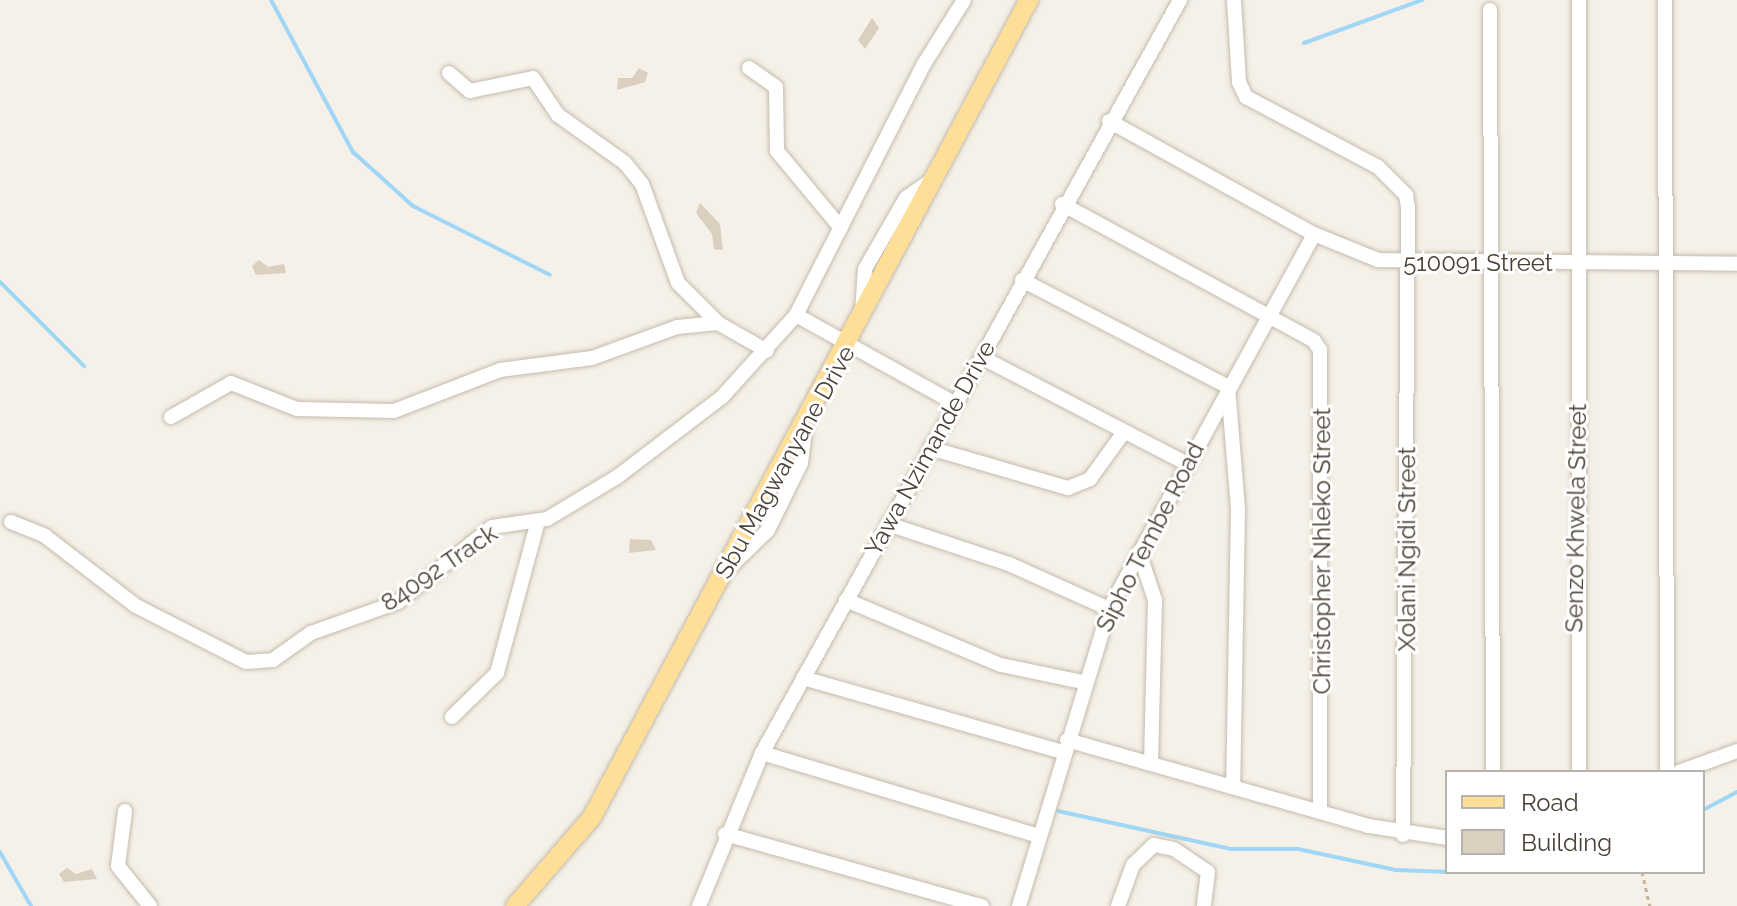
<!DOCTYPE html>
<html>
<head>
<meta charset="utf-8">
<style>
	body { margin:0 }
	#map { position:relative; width:1737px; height:906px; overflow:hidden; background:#f5f1e8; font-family:Raleway,sans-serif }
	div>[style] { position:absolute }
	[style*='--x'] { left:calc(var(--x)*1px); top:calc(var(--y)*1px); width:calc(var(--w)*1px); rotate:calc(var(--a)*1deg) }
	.stream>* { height:4px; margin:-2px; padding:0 2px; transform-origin:2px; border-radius:2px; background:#a0d6f6 }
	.building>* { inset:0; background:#dbcfbf }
	.path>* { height:3px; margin-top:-1.5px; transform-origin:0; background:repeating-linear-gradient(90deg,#c5b49a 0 4px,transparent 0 8px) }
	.roads { filter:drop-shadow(0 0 2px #c5bbac) drop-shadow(0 0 2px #c5bbac) }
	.minor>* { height:14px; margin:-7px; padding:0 7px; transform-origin:7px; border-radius:7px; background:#fff }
	.major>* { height:18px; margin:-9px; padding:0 9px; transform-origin:9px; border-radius:9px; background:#ffde97 }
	span { translate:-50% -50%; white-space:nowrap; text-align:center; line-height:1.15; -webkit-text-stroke:6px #fff; paint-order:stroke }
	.street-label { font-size:24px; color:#494136 }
	.legend { position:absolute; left:1445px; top:770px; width:260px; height:104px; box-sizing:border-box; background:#fff; border:2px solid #b6b3af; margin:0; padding:10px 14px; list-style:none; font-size:24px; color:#494136 }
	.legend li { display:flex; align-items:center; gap:16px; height:40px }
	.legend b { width:40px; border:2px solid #b6b3af }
</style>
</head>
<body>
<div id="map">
	<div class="stream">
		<div style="--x:271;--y:0;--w:173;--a:61.7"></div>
		<div style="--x:353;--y:152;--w:81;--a:42"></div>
		<div style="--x:413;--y:206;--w:153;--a:26.7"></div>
		<div style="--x:1304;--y:43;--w:126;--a:-20"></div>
		<div style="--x:0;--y:282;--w:119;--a:45"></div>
		<div style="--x:1703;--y:810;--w:38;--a:-28"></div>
		<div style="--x:1058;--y:811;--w:177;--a:12.4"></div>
		<div style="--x:1231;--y:849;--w:67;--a:0"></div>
		<div style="--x:1298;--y:849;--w:100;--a:12.1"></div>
		<div style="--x:1396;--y:870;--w:53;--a:2.2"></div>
		<div style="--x:0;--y:852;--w:62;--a:60.1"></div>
	</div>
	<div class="building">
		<div style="clip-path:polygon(872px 18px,879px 28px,865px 49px,858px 40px)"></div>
		<div style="clip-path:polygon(639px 68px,648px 73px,645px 82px,617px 90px,618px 78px,632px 78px)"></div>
		<div style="clip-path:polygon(700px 203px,720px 224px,723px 250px,714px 249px,712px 234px,696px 213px)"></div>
		<div style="clip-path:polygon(259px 260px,268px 267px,284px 264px,286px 273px,256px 275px,252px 266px)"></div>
		<div style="clip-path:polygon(630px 539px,651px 540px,656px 550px,629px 553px)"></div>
		<div style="clip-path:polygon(67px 868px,76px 874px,92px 869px,97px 879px,64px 882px,59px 874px)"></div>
	</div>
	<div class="path">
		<div style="--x:1642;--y:872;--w:35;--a:77"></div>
	</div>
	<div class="roads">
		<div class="minor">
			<div style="--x:1234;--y:0;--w:82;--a:86.5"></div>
			<div style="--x:1239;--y:82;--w:17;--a:65"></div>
			<div style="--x:1246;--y:97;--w:149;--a:27.9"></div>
			<div style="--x:1378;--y:167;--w:40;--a:45"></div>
			<div style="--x:1406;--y:195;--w:13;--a:81"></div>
			<div style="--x:1408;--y:208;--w:627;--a:90.46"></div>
			<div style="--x:1579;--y:0;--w:772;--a:90"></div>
			<div style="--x:1665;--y:0;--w:772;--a:89.85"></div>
			<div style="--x:1490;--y:10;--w:762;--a:89.77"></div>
			<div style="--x:749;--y:68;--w:33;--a:35"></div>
			<div style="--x:776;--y:87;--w:64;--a:89.1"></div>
			<div style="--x:777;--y:151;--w:100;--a:50.3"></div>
			<div style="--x:449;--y:73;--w:28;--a:41"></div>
			<div style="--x:470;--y:91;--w:64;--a:-11.7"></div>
			<div style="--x:533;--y:78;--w:45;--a:56"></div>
			<div style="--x:558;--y:115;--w:82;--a:35.6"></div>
			<div style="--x:625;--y:163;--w:27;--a:51"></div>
			<div style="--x:642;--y:184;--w:105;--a:70"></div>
			<div style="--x:678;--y:283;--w:57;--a:45"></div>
			<div style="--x:1109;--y:121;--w:234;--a:28.9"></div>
			<div style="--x:1314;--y:234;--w:69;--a:22.1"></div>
			<div style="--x:1378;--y:260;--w:359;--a:0.6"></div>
			<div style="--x:1062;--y:204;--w:287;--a:28.5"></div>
			<div style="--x:1314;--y:341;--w:11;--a:56"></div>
			<div style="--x:1320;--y:350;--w:462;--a:90"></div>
			<div style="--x:1022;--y:280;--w:232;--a:27.4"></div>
			<div style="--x:1228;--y:387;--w:122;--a:85.3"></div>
			<div style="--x:1238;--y:509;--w:278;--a:91"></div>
			<div style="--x:862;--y:313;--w:44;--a:-86.1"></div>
			<div style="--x:865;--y:269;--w:82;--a:-60"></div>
			<div style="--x:906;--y:198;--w:33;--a:-35"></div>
			<div style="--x:981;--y:357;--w:232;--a:27.4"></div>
			<div style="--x:954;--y:403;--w:181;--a:-150.9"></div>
			<div style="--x:796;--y:315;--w:282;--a:-63"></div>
			<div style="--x:924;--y:64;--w:75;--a:-58"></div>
			<div style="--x:171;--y:417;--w:69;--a:-29.5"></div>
			<div style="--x:231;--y:383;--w:71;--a:21.5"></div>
			<div style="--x:297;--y:409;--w:97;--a:1.2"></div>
			<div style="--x:394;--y:411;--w:114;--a:-21.1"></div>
			<div style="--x:500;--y:370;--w:93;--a:-7.4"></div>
			<div style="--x:592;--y:358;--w:90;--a:-20"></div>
			<div style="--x:677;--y:327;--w:41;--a:-5.6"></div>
			<div style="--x:718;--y:323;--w:56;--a:29.7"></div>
			<div style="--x:930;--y:448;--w:144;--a:16.2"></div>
			<div style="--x:1068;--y:488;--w:24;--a:-22"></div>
			<div style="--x:1090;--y:479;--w:58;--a:-54.1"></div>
			<div style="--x:11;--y:522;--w:37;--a:22"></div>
			<div style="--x:45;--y:536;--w:115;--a:37.6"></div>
			<div style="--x:136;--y:606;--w:123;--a:27"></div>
			<div style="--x:246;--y:662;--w:27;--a:-4"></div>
			<div style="--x:273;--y:660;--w:47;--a:-35.4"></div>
			<div style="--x:311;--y:633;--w:92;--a:-19.6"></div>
			<div style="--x:398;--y:602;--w:120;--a:-38.6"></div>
			<div style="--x:492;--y:527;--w:56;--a:-8.3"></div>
			<div style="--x:547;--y:519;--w:82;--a:-31"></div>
			<div style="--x:617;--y:477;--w:132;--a:-37.3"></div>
			<div style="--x:722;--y:397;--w:110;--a:-47.9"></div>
			<div style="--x:888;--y:524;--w:127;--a:18.3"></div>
			<div style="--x:1009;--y:564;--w:110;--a:24.2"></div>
			<div style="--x:1139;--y:552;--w:51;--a:71.6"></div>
			<div style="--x:1155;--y:600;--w:164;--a:91.4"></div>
			<div style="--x:727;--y:570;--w:57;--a:-44.3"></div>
			<div style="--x:768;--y:530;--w:75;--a:-63.8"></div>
			<div style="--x:801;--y:463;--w:39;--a:-83"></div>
			<div style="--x:846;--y:600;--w:168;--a:22.8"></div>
			<div style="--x:1001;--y:665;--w:84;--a:11.7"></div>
			<div style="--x:803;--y:678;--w:270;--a:15.9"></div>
			<div style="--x:452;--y:717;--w:63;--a:-44.4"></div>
			<div style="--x:497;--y:673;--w:157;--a:-74.9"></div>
			<div style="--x:1067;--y:740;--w:313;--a:15.9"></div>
			<div style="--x:1368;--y:826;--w:80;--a:8.6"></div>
			<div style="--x:762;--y:753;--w:289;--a:16.7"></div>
			<div style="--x:1679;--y:772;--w:62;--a:-19.9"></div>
			<div style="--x:125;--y:811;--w:55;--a:97.3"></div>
			<div style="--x:118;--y:866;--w:51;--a:51.3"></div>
			<div style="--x:725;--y:834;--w:267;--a:15.7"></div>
			<div style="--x:699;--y:906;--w:165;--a:-67.6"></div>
			<div style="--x:762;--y:753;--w:861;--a:-60.96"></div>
			<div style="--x:1019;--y:906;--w:310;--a:-73.1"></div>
			<div style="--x:1109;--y:609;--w:427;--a:-61.3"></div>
			<div style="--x:1118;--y:906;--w:44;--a:-69.9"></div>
			<div style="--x:1133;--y:865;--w:29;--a:-44"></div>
			<div style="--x:1154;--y:845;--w:20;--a:11"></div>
			<div style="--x:1174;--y:849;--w:41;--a:34.1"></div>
			<div style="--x:1208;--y:872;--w:34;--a:97"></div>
		</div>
		<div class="major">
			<div style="--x:515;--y:906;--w:118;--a:-49.1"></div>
			<div style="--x:592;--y:817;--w:927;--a:-61.86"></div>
		</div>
	</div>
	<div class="street-label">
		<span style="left:1478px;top:263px">510091 Street</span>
		<span style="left:930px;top:448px;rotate:-61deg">Yawa Nzimande Drive</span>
		<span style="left:785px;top:462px;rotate:-61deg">Sbu Magwanyane Drive</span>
		<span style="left:1576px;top:518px;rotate:-89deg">Senzo Khwela Street</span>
		<span style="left:1150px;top:537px;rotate:-63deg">Sipho Tembe Road</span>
		<span style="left:1407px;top:549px;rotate:-90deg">Xolani Ngidi Street</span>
		<span style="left:1322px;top:551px;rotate:-90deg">Christopher Nhleko Street</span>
		<span style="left:439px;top:568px;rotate:-34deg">84092 Track</span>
	</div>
	<ul class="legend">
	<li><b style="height:10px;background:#ffde97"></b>Road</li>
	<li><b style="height:22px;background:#dbcfbf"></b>Building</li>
	</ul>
</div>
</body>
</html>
